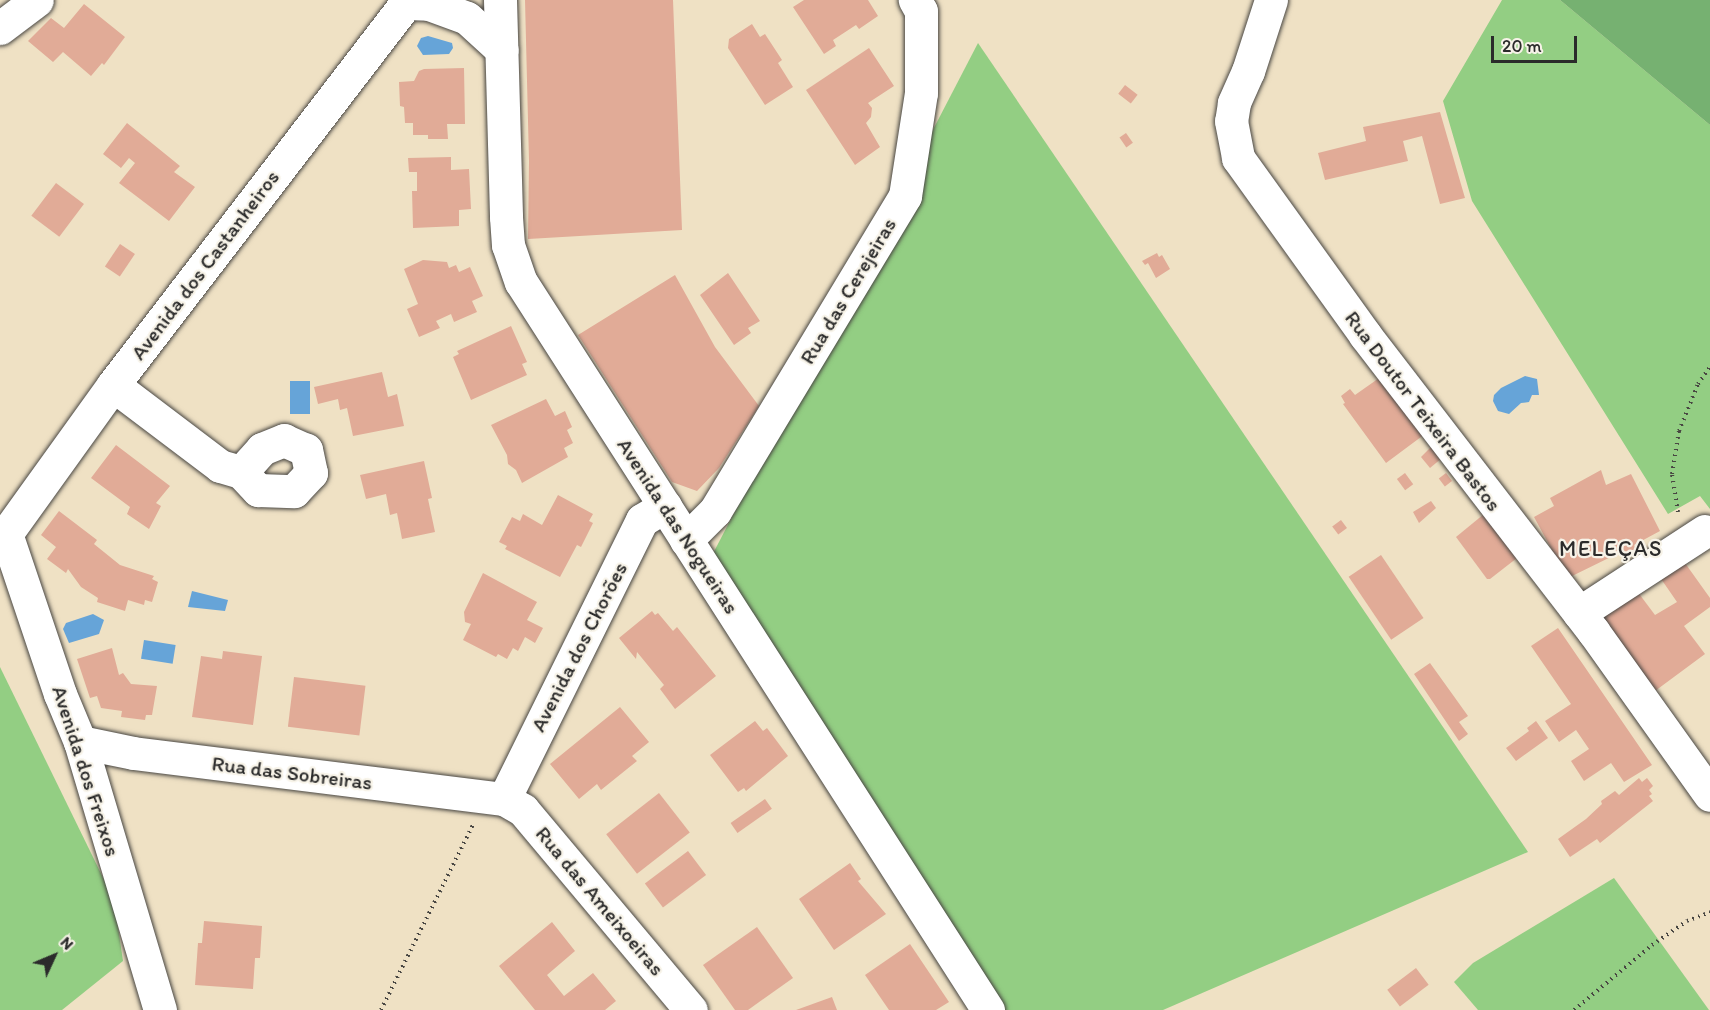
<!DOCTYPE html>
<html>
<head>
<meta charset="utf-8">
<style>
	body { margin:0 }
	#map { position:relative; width:1710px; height:1010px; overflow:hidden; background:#efe1c4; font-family:Itim,sans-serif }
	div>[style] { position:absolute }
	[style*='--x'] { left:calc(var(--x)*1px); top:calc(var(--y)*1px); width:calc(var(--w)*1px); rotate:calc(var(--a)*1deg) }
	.green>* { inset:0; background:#93ce83 }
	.forest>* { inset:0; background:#76b171 }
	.water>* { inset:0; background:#66a4d8; transform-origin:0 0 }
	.building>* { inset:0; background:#e1ab97; transform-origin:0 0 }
	.path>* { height:4px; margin-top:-2px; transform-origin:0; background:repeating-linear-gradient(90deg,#484642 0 1.5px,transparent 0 6px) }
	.roads { filter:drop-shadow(0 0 2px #484642) drop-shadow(0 0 2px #484642) }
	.minor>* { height:33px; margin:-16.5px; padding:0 16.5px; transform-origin:16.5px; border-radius:16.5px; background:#fff }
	span { translate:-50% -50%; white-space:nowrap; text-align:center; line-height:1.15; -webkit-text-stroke:4.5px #f7f3e8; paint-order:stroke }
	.street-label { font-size:21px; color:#2b2b2b }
	.neighbourhood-label { font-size:22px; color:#2b2b2b; letter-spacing:1.5px }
	.north { position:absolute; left:24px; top:926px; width:60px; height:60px; -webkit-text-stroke:4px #f7f3e8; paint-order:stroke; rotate:46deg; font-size:16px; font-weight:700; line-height:24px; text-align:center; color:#2b2b2b }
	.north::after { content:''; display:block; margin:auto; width:21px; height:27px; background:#2b2b2b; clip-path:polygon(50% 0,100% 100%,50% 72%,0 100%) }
	.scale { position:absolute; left:1491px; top:36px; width:86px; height:27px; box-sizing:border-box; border:3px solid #2b2b2b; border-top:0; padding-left:8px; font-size:18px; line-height:21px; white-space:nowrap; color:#2b2b2b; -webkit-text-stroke:4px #f7f3e8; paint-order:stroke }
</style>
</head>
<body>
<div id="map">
	<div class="green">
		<div style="clip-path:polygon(1502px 0,1560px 0,1710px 125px,1710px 509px,1700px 496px,1668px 514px,1472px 201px,1443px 101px)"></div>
		<div style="clip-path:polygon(978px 43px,1528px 852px,1163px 1010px,969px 1010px,706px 567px)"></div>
		<div style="clip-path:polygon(0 667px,114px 900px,123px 961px,62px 1010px,0 1010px)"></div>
		<div style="clip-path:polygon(1614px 878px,1709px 1010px,1478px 1010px,1454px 982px,1473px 963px)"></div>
	</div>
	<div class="forest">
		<div style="clip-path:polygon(1560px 0,1710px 0,1710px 125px)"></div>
	</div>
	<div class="water">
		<div style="clip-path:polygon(428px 36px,452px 43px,453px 48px,449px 54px,423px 55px,417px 46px,421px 38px)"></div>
		<div style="clip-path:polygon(1525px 376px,1537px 379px,1539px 395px,1532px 395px,1529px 402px,1521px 403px,1509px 414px,1498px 411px,1493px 401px,1494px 395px,1501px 388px)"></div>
		<div style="left:290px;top:381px;width:20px;height:33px"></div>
		<div style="clip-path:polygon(192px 591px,228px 600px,225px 611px,188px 607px)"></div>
		<div style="clip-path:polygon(93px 614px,104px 620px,99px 634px,69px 643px,63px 629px,66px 623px)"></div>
		<div style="left:144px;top:640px;width:32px;height:19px;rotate:9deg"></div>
	</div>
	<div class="building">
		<div style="clip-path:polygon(525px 0,673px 0,682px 230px,528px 239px,529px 161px)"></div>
		<div style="clip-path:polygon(804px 0,868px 0,878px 16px,859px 29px,856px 25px,833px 40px,836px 46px,824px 54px,793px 7px)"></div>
		<div style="clip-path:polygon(84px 4px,125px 37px,104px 65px,102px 63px,91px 76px,63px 52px,53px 62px,28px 41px,51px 18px,64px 28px)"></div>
		<div style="clip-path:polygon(752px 24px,760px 37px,765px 34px,782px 60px,778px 63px,793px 87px,765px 105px,728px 48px,729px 39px)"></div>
		<div style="clip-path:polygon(869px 48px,894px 86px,868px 103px,872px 108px,871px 117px,866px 123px,880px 147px,855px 165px,806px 90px)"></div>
		<div style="clip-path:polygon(464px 68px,465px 124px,447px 124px,448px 139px,428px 139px,428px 135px,413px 135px,413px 123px,405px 123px,404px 107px,400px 106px,399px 82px,414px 81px,419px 71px,424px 69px)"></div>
		<div style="left:1125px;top:85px;width:16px;height:11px;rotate:38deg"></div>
		<div style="clip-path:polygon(1440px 112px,1465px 198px,1440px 204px,1422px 136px,1403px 141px,1408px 161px,1325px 180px,1318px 153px,1366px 141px,1363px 127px)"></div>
		<div style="clip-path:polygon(127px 123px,180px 166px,174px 172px,195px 187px,169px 221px,119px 183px,135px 163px,129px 158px,121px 168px,103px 154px)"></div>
		<div style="left:1126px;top:133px;width:12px;height:8px;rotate:55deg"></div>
		<div style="clip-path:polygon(451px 157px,451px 170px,469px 169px,471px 209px,459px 210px,459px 226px,413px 228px,412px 191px,417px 191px,417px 172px,409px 172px,408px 158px)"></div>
		<div style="left:56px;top:183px;width:35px;height:41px;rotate:37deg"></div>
		<div style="left:120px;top:244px;width:18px;height:27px;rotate:34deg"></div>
		<div style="clip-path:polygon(1157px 253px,1159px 257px,1162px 255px,1170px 269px,1156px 278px,1148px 263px,1145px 265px,1142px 261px)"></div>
		<div style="clip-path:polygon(423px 260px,447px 262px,449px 268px,456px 265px,459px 272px,470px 267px,483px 296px,472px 301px,477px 312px,454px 322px,451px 314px,436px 321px,440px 328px,419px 337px,407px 309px,418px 304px,404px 269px)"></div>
		<div style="clip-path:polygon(728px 273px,760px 321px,748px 328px,751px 333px,734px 345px,700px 295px)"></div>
		<div style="clip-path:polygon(675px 275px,715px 347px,759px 406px,719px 468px,697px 491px,672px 482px,578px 335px)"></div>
		<div style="clip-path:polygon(511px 326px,527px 362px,522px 364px,527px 375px,471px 400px,453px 357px,459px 354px,457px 351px)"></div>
		<div style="clip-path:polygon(382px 372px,388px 397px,397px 394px,404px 426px,353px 436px,347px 408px,340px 410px,338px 399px,318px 404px,314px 387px)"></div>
		<div style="clip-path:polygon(1382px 376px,1425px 434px,1386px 463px,1343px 404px,1345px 403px,1341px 396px,1350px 389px,1355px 395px)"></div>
		<div style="clip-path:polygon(546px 399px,555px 416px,565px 411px,572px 427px,567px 430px,573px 443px,564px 448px,568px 457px,522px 483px,516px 470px,508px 464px,507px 455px,491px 425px)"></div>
		<div style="clip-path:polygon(116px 445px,170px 486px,156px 503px,161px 506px,149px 529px,127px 514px,130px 507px,91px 478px)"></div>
		<div style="clip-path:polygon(1433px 445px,1442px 458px,1430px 468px,1421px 457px)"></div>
		<div style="clip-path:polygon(424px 461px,432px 498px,428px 499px,435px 532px,402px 539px,397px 513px,390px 515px,386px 494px,366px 499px,360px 475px)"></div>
		<div style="clip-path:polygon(1601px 470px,1606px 485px,1631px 474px,1660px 531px,1634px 545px,1638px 553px,1626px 558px,1623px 551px,1568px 578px,1547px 554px,1552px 550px,1534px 517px,1554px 506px,1550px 498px)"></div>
		<div style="left:1405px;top:473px;width:14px;height:10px;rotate:54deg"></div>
		<div style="left:1446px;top:473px;width:10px;height:9px;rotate:53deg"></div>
		<div style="clip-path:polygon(558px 495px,593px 514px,589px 521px,593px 523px,581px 547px,577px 545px,560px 577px,505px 549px,507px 546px,499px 542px,512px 517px,520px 521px,523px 514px,542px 525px)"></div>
		<div style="clip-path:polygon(1431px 501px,1436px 508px,1419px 523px,1413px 512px)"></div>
		<div style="clip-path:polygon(59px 511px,97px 540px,94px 544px,120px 565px,154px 576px,152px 579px,158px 582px,152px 602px,145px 600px,144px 605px,128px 600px,125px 611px,97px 602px,98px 598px,81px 587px,68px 569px,66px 573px,47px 559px,56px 547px,41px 535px)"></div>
		<div style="clip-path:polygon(1484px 514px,1517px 558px,1490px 579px,1487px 579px,1456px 537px)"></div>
		<div style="left:1341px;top:520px;width:10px;height:11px;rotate:53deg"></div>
		<div style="left:1381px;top:555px;width:76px;height:39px;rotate:56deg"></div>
		<div style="clip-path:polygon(1680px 556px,1710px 598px,1710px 607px,1684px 626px,1705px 654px,1655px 691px,1600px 617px,1637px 591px,1655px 615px,1677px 602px,1657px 573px)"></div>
		<div style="clip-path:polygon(483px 573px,537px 602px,527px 620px,543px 628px,535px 643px,525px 637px,518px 651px,513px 648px,507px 659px,498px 654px,496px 657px,463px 640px,471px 624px,465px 622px,464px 612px)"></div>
		<div style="clip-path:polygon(652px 611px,655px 615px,658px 613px,673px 631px,677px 627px,716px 676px,675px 709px,660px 689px,664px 685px,637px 652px,636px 659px,619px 638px)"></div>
		<div style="clip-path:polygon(1558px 628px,1652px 765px,1624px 782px,1611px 763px,1584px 781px,1571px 761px,1589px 749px,1576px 730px,1559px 742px,1545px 721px,1571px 704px,1531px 646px)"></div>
		<div style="clip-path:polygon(112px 648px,119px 675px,123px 673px,131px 684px,157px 686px,152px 715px,146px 715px,145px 720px,121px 717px,122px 711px,101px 708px,97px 696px,90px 698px,77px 659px)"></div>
		<div style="clip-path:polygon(223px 651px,262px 656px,253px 725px,192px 717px,201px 656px,222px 659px)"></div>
		<div style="clip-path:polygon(1430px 663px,1468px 716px,1459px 722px,1468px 734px,1459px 741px,1414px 674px)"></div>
		<div style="left:294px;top:677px;width:72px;height:50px;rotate:7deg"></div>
		<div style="clip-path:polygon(620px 707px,649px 742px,632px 756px,637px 761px,601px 790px,597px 784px,579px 799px,550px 764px)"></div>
		<div style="clip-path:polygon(755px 721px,763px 731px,767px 728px,788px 756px,746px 791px,744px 788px,738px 792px,710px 755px)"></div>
		<div style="clip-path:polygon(1536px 721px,1548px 738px,1516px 761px,1506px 748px,1529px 731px,1527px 728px)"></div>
		<div style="clip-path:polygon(1639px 778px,1642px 782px,1647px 778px,1653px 786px,1649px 790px,1652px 794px,1649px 796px,1653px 801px,1600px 843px,1597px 839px,1570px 857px,1558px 839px,1586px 819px,1602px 804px,1601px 801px,1615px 791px,1619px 795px)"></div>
		<div style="left:659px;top:793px;width:50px;height:67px;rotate:52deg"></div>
		<div style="left:765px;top:799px;width:12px;height:42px;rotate:55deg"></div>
		<div style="left:688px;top:851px;width:30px;height:54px;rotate:53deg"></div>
		<div style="clip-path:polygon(850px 863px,861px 879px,858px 881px,886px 914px,834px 950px,799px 899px)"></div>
		<div style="clip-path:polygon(204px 921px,262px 926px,260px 958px,255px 958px,253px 989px,195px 985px,198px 943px,202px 943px)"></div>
		<div style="clip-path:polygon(552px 922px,575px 951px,547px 975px,564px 996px,593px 973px,616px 1001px,605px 1010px,535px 1010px,499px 966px)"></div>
		<div style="clip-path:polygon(757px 927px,793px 978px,748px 1010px,735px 1010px,703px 965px)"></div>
		<div style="clip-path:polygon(910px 944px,949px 1002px,936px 1010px,889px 1010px,865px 975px)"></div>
		<div style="left:1416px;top:968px;width:21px;height:36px;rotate:53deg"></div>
		<div style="clip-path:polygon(832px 997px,837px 1010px,796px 1010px)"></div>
	</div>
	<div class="path">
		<div style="--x:1678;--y:512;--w:38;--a:-99"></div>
		<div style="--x:1672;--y:474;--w:44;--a:-80.8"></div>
		<div style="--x:1679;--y:431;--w:51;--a:-68"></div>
		<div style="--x:1698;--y:384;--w:21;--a:-55"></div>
		<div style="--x:381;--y:1010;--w:207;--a:-63.6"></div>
		<div style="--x:1574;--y:1010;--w:102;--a:-39.8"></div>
		<div style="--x:1652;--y:945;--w:42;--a:-34.4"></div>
		<div style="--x:1687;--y:921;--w:25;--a:-21"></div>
	</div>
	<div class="roads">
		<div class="minor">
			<div style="--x:500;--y:0;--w:217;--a:88.4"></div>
			<div style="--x:506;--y:217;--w:28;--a:86"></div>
			<div style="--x:508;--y:245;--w:39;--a:71"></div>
			<div style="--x:521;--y:282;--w:865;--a:57.32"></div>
			<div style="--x:1271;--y:0;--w:75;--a:107.9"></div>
			<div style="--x:1248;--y:71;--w:35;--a:114"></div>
			<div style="--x:1234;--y:103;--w:18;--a:99"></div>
			<div style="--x:1231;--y:121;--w:38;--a:79"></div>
			<div style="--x:1238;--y:158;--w:218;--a:54.3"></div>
			<div style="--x:1365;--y:335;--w:374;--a:52.4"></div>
			<div style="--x:1593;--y:631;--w:201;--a:54.5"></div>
			<div style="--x:405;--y:3;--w:24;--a:2"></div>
			<div style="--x:429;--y:4;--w:40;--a:20.2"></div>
			<div style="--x:467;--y:18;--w:47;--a:42.4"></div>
			<div style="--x:0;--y:28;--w:46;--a:-37.1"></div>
			<div style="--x:113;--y:385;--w:134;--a:37.1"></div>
			<div style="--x:220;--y:466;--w:22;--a:16"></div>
			<div style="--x:241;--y:472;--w:25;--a:47"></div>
			<div style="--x:258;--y:490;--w:36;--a:2"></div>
			<div style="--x:294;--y:491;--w:25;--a:-47"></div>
			<div style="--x:311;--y:473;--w:24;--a:-102"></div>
			<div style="--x:306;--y:450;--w:24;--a:-156"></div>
			<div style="--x:284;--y:440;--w:24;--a:158"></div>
			<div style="--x:262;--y:449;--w:31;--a:132"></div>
			<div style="--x:686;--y:540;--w:41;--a:-45"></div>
			<div style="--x:715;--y:511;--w:368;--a:-58.9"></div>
			<div style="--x:905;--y:196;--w:104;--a:-81.2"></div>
			<div style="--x:921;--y:93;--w:82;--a:-90"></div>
			<div style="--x:921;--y:11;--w:13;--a:-119"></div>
			<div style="--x:1579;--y:613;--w:150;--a:-33.1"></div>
			<div style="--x:80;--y:742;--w:54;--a:11.7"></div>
			<div style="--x:133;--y:753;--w:374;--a:7.1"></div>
			<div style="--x:504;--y:799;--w:22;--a:30"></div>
			<div style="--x:523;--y:810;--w:261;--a:50"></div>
			<div style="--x:504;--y:799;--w:311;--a:-63.7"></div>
			<div style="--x:642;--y:520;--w:27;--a:-31"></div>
			<div style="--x:160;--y:1010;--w:280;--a:-106.6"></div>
			<div style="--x:80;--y:742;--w:52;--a:-112.6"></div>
			<div style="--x:60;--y:694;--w:169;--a:-108.6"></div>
			<div style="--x:6;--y:534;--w:183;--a:-54.3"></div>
			<div style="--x:113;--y:385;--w:485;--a:-52.5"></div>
		</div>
	</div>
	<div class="street-label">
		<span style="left:205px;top:265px;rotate:-53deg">Avenida dos Castanheiros</span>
		<span style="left:848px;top:291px;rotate:-59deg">Rua das Cerejeiras</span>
		<span style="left:1423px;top:411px;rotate:53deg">Rua Doutor Teixeira Bastos</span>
		<span style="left:678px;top:526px;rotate:57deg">Avenida das Nogueiras</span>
		<span style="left:579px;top:647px;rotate:-63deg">Avenida dos Chorões</span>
		<span style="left:86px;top:771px;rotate:72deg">Avenida dos Freixos</span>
		<span style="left:292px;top:773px;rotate:7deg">Rua das Sobreiras</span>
		<span style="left:600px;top:901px;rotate:50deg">Rua das Ameixoeiras</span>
	</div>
	<div class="neighbourhood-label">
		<span style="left:1611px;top:549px">MELEÇAS</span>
	</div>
	<div class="north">N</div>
	<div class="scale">20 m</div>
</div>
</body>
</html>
